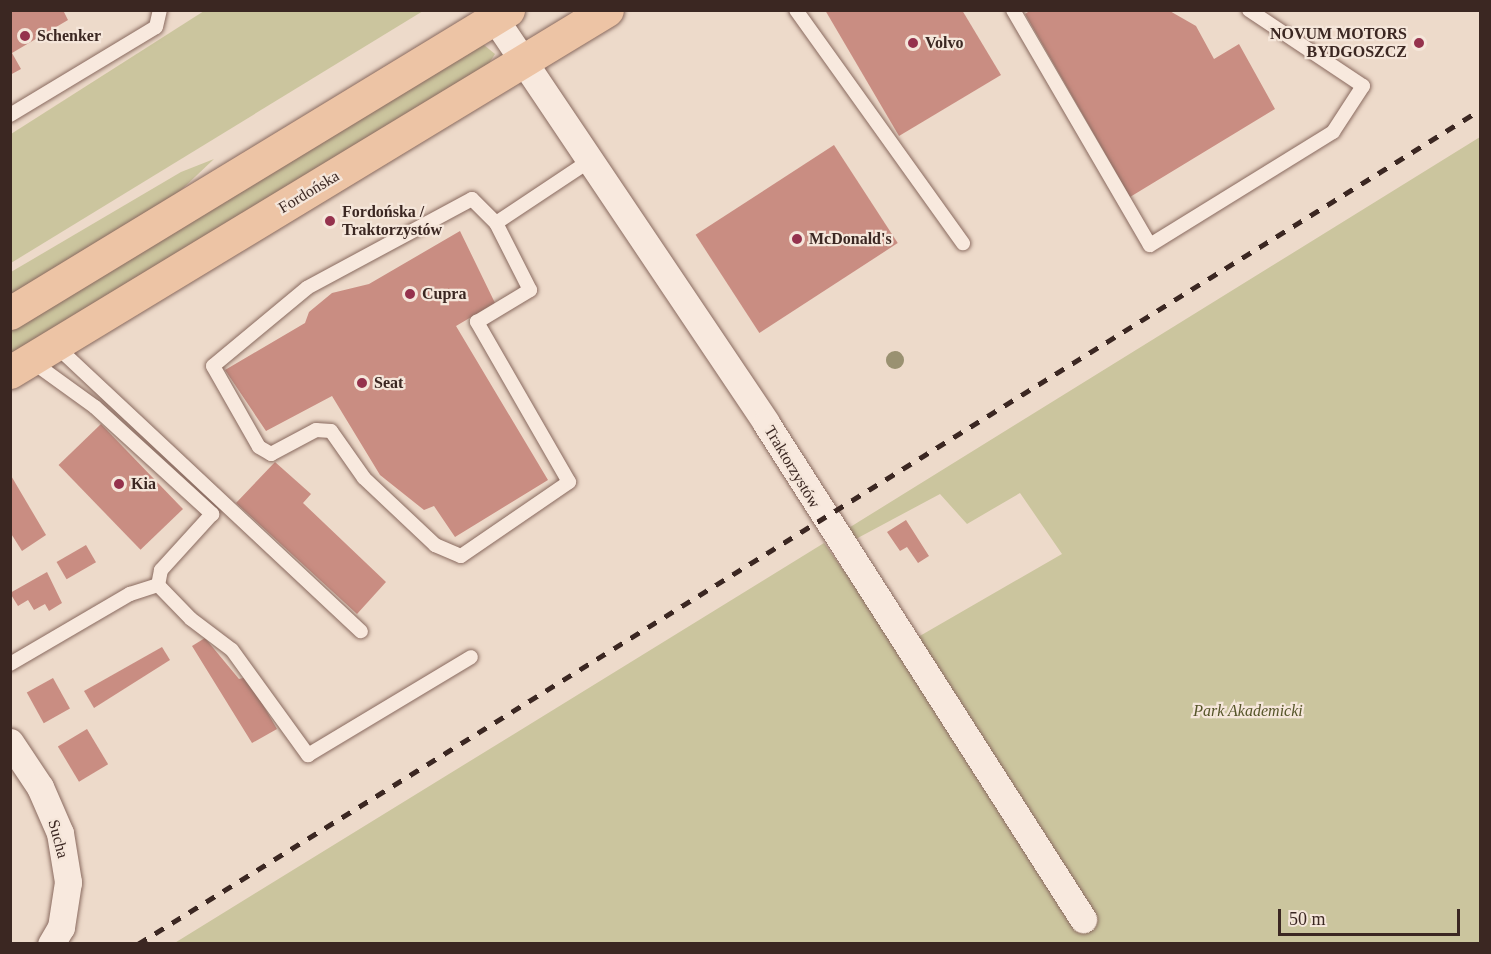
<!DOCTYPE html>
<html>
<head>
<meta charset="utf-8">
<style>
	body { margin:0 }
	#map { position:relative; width:1491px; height:954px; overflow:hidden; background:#eddaca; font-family:Georgia,serif }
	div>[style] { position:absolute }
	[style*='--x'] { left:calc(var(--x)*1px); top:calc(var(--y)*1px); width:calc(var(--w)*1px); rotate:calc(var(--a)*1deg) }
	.green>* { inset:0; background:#cbc59e }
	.building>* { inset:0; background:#c98d82; transform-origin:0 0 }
	.roads { filter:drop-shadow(0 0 2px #896a5f) drop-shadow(0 0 2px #896a5f) }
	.service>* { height:14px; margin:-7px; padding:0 7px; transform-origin:7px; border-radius:7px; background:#f8e9de }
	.minor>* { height:27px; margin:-13.5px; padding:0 13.5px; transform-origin:13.5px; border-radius:13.5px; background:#f8e9de }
	.primary>* { height:33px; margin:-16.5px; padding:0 16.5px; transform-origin:16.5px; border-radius:16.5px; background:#edc4a5 }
	.rail>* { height:4.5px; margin-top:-2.25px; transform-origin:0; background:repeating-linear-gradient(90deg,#3b2722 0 10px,transparent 0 20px) }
	.trees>* { width:18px; height:18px; margin:-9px; border-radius:50%; background:#9a9171 }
	.dots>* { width:16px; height:16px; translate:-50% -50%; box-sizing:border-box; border:3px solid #f5e6da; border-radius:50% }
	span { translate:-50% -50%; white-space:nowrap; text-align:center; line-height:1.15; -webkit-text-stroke:4.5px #f5e6da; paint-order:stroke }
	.poi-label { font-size:16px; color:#3b2722; font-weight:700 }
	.right { translate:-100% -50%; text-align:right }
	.left { translate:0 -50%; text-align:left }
	.street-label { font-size:16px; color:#3b2722 }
	.park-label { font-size:16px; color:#565529; font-style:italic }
	.frame { position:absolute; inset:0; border:12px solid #3b2722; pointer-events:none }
	.scale { position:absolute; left:1278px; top:909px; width:182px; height:27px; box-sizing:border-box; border:3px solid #3b2722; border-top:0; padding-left:8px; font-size:18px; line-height:21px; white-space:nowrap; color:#3b2722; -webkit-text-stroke:4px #f5e6da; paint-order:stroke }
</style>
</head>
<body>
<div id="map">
	<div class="green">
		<div style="clip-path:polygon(204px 11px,423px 11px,11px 263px,11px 134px)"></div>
		<div style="clip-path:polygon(484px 45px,495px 54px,484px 71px,11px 360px,11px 327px,471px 46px)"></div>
		<div style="clip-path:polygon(1480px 137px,1480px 943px,173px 944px,824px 543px,899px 648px,1062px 554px,1020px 493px,967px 524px,940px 494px,854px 540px,847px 529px)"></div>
		<div style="clip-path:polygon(214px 159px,178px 193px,11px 295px,11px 272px,181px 172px)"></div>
	</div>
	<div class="building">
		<div style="clip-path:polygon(10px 10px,63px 10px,68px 20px,12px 53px,21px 69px,10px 75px)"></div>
		<div style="clip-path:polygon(825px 10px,962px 10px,1001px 75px,899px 136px)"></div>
		<div style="clip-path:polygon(1031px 10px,1168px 10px,1196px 26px,1214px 59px,1239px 44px,1275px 109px,1130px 197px,1025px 14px)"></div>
		<div style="left:834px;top:145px;width:117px;height:165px;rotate:57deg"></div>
		<div style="clip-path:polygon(460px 231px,495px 303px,456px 326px,548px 480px,455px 537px,434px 506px,424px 510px,380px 475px,332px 396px,266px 431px,225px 370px,305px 323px,309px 312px,332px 293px,369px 284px)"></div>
		<div style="left:101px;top:424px;width:118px;height:59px;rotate:46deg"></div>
		<div style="clip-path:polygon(275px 462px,311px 494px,303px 503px,386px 582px,357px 614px,236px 503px)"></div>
		<div style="clip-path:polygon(10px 474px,46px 535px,22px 551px,10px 532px)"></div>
		<div style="clip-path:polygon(906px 520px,929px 556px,918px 563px,907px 547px,900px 551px,887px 532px)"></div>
		<div style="left:86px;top:545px;width:20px;height:34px;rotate:60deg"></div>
		<div style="clip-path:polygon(47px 572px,62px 603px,49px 611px,45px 604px,34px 610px,28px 600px,18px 606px,10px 593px)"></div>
		<div style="clip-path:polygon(205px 638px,239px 679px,247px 677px,277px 729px,252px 743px,192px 646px)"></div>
		<div style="clip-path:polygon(162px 647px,170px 660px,94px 708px,84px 691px)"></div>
		<div style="left:53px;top:678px;width:35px;height:30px;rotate:61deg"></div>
		<div style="left:87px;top:729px;width:41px;height:34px;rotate:59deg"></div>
	</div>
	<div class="roads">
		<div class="service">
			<div style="--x:796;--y:10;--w:287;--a:54.4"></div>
			<div style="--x:1013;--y:10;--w:272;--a:59.8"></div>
			<div style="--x:1150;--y:245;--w:215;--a:-31.7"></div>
			<div style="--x:1333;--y:132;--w:55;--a:-56.9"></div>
			<div style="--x:1363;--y:86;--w:137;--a:-146.3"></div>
			<div style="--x:10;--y:115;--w:170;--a:-31.1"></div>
			<div style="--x:156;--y:27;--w:17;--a:-77"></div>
			<div style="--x:496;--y:223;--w:34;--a:-135"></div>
			<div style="--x:472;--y:199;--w:187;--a:151.7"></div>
			<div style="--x:307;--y:288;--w:122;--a:140.3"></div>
			<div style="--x:213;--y:366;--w:93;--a:60.4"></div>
			<div style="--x:259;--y:447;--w:14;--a:30"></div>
			<div style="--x:271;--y:454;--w:51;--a:-28.1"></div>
			<div style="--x:316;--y:430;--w:15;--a:4"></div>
			<div style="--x:331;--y:431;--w:57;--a:54.9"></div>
			<div style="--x:364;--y:478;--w:98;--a:43.3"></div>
			<div style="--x:435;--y:545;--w:28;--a:23"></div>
			<div style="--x:461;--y:556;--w:131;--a:-34.4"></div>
			<div style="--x:569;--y:482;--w:185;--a:-119.9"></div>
			<div style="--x:477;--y:322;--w:62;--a:-31.1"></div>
			<div style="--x:530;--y:290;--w:75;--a:-116.9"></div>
			<div style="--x:496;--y:223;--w:114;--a:-33.6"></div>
			<div style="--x:55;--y:345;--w:419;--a:43.1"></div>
			<div style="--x:30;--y:360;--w:80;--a:35.9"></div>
			<div style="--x:95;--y:407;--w:159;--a:42.4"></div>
			<div style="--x:212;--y:514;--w:76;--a:132.3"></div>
			<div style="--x:161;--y:570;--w:15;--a:101"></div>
			<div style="--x:158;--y:585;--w:47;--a:45.9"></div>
			<div style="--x:191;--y:619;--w:51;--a:37.1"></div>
			<div style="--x:232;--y:650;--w:130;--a:54.1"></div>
			<div style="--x:308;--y:755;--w:190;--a:-31"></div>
			<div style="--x:10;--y:664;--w:139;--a:-30.3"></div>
			<div style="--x:130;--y:594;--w:29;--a:-18"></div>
		</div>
		<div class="minor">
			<div style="--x:495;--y:19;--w:486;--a:56.1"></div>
			<div style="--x:766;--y:423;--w:589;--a:57.42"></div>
			<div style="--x:10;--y:742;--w:54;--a:56.3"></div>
			<div style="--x:40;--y:787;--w:50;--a:66.5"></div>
			<div style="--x:60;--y:833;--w:50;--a:80.7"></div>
			<div style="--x:68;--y:882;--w:46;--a:98.8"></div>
			<div style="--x:61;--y:927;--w:20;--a:120"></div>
		</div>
		<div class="primary">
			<div style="--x:10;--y:313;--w:583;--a:-31.32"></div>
			<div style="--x:10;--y:372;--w:698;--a:-31.23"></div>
		</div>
	</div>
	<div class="rail">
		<div style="--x:138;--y:944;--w:1580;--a:-31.86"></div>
	</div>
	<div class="trees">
		<div style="left:895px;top:360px"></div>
	</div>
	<div class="dots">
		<div style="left:25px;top:36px;background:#95324d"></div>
		<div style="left:913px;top:43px;background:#95324d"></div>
		<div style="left:1419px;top:43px;background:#95324d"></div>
		<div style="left:330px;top:221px;background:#95324d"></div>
		<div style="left:797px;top:239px;background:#95324d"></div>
		<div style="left:410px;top:294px;background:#95324d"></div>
		<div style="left:362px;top:383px;background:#95324d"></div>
		<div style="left:119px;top:484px;background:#95324d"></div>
	</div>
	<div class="poi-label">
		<span class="right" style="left:1407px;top:43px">NOVUM MOTORS<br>BYDGOSZCZ</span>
		<span class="left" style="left:37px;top:36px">Schenker</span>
		<span class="left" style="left:925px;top:43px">Volvo</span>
		<span class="left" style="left:342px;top:221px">Fordońska /<br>Traktorzystów</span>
		<span class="left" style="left:809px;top:239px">McDonald's</span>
		<span class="left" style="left:422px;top:294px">Cupra</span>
		<span class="left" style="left:374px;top:383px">Seat</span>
		<span class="left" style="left:131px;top:484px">Kia</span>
	</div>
	<div class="street-label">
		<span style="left:309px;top:192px;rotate:-31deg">Fordońska</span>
		<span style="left:792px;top:467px;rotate:59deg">Traktorzystów</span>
		<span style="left:58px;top:839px;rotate:75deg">Sucha</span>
	</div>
	<div class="park-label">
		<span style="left:1248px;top:711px">Park Akademicki</span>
	</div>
	<div class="frame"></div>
	<div class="scale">50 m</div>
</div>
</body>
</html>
